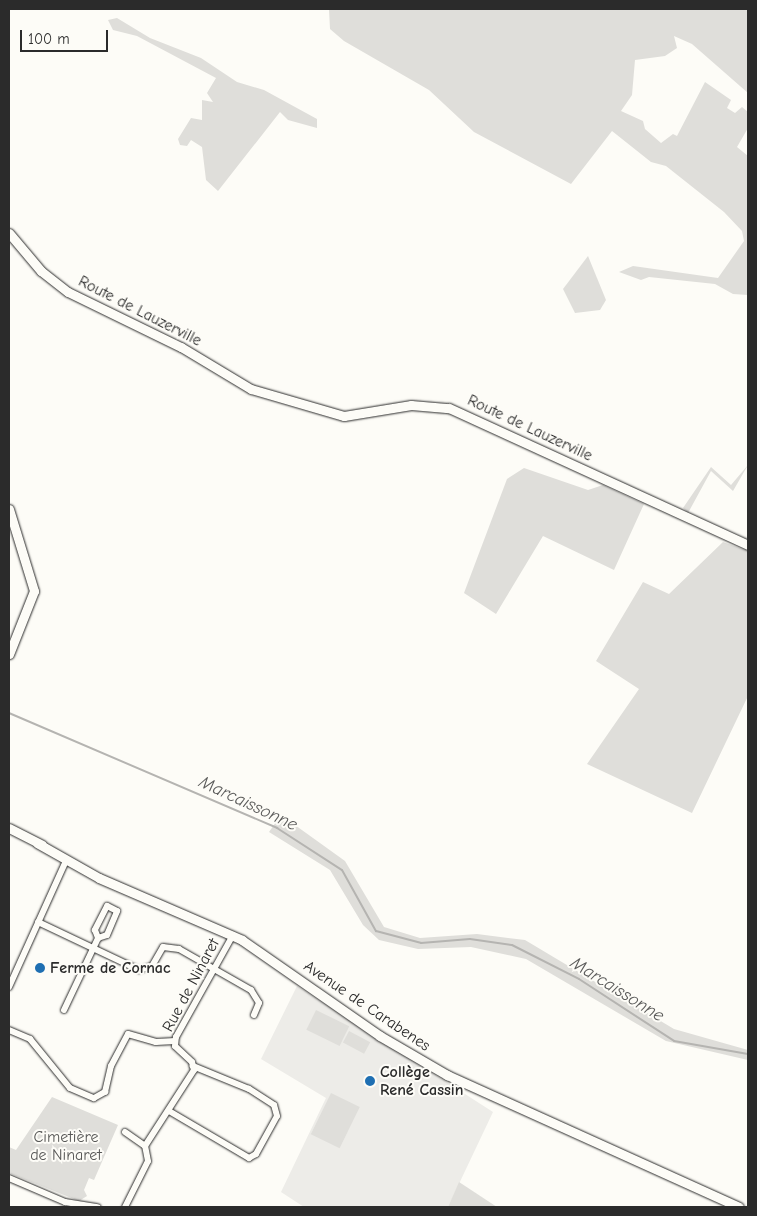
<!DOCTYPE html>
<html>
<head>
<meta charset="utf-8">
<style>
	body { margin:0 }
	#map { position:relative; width:757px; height:1216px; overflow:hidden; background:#fdfcf7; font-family:"Comic Neue",sans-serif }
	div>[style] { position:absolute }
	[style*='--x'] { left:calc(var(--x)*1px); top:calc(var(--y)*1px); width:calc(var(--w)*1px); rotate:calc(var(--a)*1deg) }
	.built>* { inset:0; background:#edece8 }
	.green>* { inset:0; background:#dfdeda; transform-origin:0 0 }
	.stream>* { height:2px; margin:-1px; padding:0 1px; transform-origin:1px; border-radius:1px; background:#b5b4b1 }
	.roads { filter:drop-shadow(0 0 1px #2b2b2b) drop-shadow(0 0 1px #2b2b2b) }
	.street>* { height:6px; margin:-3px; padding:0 3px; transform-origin:3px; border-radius:3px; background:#fdfcf7 }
	.secondary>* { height:9px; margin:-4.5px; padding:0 4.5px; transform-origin:4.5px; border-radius:4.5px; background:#fdfcf7 }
	.dots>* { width:14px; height:14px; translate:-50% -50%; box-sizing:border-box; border:2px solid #fdfcf7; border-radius:50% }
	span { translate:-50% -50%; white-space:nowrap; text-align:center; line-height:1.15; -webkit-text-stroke:4px #fdfcf7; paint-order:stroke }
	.street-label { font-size:16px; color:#2b2b2b }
	.poi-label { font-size:16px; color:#2b2b2b; font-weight:700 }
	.left { translate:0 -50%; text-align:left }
	.park-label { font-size:16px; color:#585857 }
	.water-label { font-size:18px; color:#5b5b5a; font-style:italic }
	.frame { position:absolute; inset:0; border:10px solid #2b2b2b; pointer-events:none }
	.scale { position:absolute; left:20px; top:30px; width:88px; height:22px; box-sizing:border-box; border:2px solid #2b2b2b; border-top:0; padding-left:6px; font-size:15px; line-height:18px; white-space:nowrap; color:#2b2b2b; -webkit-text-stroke:4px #fdfcf7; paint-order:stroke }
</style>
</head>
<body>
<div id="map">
	<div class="built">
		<div style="clip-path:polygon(297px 986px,493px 1112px,448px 1207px,304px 1207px,281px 1192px,326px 1098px,261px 1059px)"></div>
	</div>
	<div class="green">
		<div style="clip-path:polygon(329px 9px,748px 9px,748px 93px,692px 44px,674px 36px,677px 48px,665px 56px,635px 60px,632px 95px,621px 111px,643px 121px,645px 129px,661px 143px,673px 134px,677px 136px,705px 82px,731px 100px,727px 108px,735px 113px,742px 107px,748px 112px,748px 128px,737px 147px,748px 156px,748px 295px,733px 294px,715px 284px,649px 277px,641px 280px,619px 272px,633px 266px,718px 278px,744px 241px,742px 231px,724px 212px,666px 166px,651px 162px,612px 131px,571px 184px,474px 132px,429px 90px,344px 41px,330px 29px)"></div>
		<div style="clip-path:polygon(117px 18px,150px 38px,201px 58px,237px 82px,264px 90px,317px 119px,317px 128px,288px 120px,280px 112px,218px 191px,206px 180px,202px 147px,191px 140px,187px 146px,180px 145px,178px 139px,191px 118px,202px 120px,202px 100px,213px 102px,207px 93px,216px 78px,137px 36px,113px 30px,108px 20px)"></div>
		<div style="clip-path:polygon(588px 256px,606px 300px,600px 310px,575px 313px,563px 289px)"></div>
		<div style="clip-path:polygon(748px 465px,733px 491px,711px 471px,688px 513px,683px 508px,711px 467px,731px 485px)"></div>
		<div style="clip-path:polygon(524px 468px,588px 490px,603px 485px,644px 504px,614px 570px,543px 536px,496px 614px,464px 593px,507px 479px)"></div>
		<div style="clip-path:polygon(723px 542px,748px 551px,748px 696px,692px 813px,587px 764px,639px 689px,596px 661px,643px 582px,669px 594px)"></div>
		<div style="clip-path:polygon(281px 815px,345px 861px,384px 927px,420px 938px,477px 934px,525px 940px,674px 1029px,748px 1050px,748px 1060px,666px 1041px,526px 959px,471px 947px,418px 949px,379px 940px,363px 925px,330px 870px,269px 832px)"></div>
		<div style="left:316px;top:1010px;width:37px;height:22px;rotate:26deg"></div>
		<div style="left:349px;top:1031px;width:24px;height:13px;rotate:28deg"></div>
		<div style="left:331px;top:1093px;width:32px;height:46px;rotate:26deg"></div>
		<div style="clip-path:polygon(52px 1097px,118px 1125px,94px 1180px,89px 1178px,84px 1190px,87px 1196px,79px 1201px,9px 1173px,9px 1147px,16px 1150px)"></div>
		<div style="clip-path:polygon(459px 1182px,497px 1207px,448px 1207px)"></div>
	</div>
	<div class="stream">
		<div style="--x:9;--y:713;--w:292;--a:23.2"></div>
		<div style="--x:277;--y:828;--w:77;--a:32.9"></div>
		<div style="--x:342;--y:870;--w:70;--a:60.9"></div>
		<div style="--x:376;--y:931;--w:47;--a:14.9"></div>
		<div style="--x:421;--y:943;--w:49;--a:-4.7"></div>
		<div style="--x:470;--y:939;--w:42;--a:8.1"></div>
		<div style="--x:512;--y:945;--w:75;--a:26.9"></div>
		<div style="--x:579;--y:979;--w:113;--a:33.1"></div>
		<div style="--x:674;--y:1041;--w:75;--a:10"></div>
	</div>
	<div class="roads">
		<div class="street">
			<div style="--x:38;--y:922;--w:112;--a:25.4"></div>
			<div style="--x:139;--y:970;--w:14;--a:-17"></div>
			<div style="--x:152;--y:966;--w:22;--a:-60"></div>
			<div style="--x:163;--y:947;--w:16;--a:7"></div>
			<div style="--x:179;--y:949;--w:83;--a:29.7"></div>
			<div style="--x:251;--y:990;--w:15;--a:58"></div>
			<div style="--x:259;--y:1003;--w:13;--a:113"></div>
			<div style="--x:9;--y:987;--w:138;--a:-65.7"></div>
			<div style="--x:64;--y:1010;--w:80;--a:-64.7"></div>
			<div style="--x:98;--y:938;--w:9;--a:-18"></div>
			<div style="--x:107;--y:935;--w:26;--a:-67"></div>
			<div style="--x:117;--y:911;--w:11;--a:-153"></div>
			<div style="--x:107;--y:906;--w:27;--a:117"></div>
			<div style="--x:95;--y:930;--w:9;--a:69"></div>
			<div style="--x:9;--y:1030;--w:23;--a:23"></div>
			<div style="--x:30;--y:1039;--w:63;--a:50.8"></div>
			<div style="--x:70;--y:1088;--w:26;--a:23"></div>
			<div style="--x:94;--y:1098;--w:13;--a:-29"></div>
			<div style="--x:105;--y:1092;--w:27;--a:-77"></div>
			<div style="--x:111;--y:1066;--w:36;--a:-62"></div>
			<div style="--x:128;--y:1034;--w:29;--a:16"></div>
			<div style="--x:156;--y:1042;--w:19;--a:-3"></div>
			<div style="--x:169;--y:1111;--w:93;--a:30.4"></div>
			<div style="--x:249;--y:1158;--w:8;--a:-30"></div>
			<div style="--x:256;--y:1154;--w:43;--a:-61.1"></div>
			<div style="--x:277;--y:1116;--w:11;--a:-105"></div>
			<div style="--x:274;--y:1105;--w:30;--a:-147"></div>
			<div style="--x:249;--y:1089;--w:61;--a:-157.7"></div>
			<div style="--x:125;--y:1132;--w:24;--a:35"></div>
			<div style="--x:9;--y:1178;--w:61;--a:23.2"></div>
			<div style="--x:65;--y:1202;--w:33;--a:9"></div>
			<div style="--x:125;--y:1207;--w:51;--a:-63.4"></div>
			<div style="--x:148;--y:1161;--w:15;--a:-101"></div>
			<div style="--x:145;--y:1146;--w:90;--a:-57.2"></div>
			<div style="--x:194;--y:1070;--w:8;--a:-104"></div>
			<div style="--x:192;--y:1062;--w:23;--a:-137"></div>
			<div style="--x:175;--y:1046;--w:9;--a:-84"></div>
			<div style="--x:176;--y:1037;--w:117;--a:-60.8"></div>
		</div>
		<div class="secondary">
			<div style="--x:9;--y:233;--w:50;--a:49.9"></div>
			<div style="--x:41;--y:271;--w:34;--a:38"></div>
			<div style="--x:68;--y:292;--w:126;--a:26"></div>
			<div style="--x:181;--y:347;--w:82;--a:31"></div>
			<div style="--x:251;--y:389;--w:97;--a:16.2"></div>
			<div style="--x:344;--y:416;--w:68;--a:-9.3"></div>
			<div style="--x:411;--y:405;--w:38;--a:5"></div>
			<div style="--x:449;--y:408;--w:329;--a:24.6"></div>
			<div style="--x:9;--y:509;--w:86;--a:73"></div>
			<div style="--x:34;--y:591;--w:68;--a:111.6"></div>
			<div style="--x:9;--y:828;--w:37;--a:27"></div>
			<div style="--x:37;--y:843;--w:71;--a:29.4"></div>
			<div style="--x:99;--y:878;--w:156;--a:23.4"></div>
			<div style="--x:242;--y:940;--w:168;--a:34.8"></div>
			<div style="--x:380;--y:1036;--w:78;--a:30.2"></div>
			<div style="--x:447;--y:1075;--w:320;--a:24.3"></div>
		</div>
	</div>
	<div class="dots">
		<div style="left:40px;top:968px;background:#1f6fb2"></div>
		<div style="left:370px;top:1081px;background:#1f6fb2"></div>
	</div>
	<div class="street-label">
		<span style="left:140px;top:311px;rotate:27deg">Route de Lauzerville</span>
		<span style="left:530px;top:428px;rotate:25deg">Route de Lauzerville</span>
		<span style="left:191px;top:985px;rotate:-62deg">Rue de Ninaret</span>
		<span style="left:367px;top:1006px;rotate:34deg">Avenue de Carabenes</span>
	</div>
	<div class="poi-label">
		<span class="left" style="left:50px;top:968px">Ferme de Cornac</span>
		<span class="left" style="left:380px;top:1081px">Collège<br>René Cassin</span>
	</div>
	<div class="park-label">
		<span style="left:66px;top:1146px">Cimetière<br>de Ninaret</span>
	</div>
	<div class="water-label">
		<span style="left:248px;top:804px;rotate:25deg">Marcaissonne</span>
		<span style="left:617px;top:990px;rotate:32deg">Marcaissonne</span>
	</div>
	<div class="frame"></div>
	<div class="scale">100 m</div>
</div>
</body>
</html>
